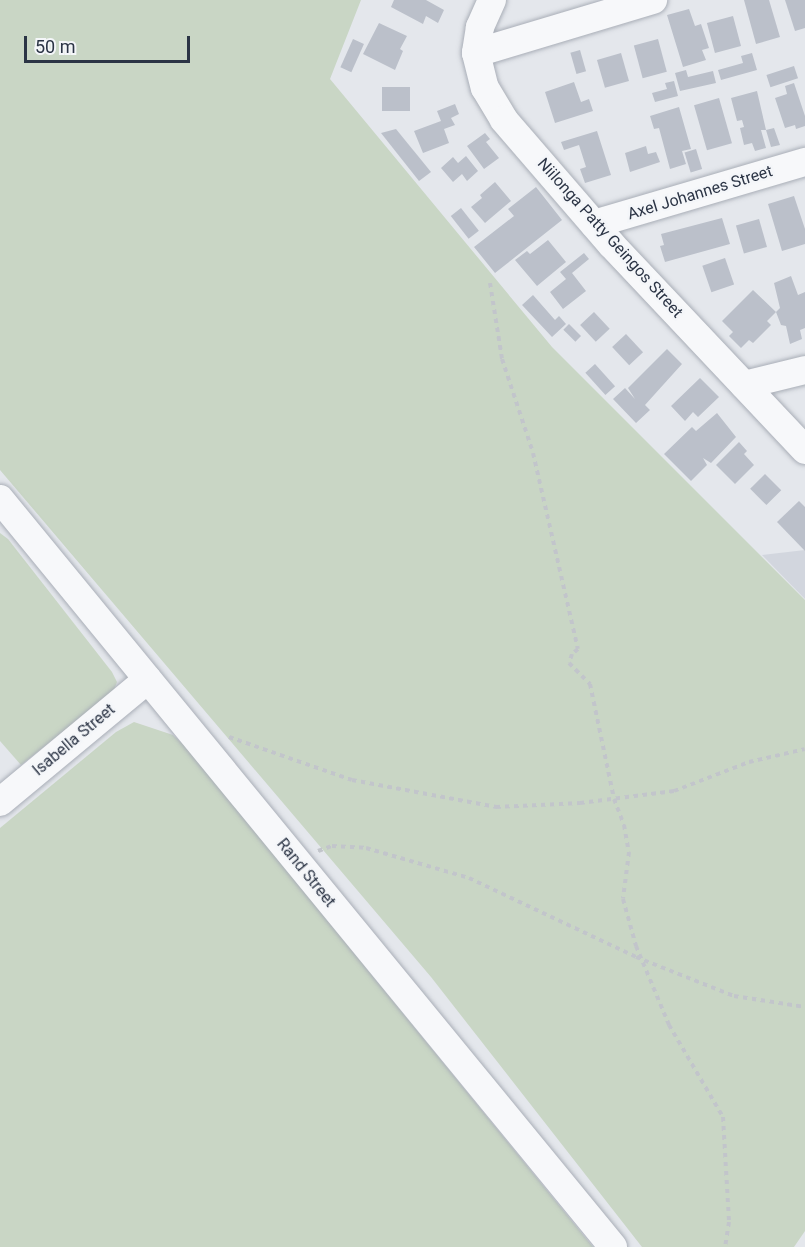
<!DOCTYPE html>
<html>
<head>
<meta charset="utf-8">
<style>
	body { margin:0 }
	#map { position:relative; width:805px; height:1247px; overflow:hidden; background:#e4e7ec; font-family:Roboto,sans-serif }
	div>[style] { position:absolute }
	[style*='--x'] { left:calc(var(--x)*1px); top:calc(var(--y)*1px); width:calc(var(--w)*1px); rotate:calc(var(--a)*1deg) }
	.built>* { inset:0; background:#d2d6de }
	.green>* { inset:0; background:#c9d6c5 }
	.building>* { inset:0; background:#bbc0ca; transform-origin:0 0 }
	.path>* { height:4px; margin-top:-2px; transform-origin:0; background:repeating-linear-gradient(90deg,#c2c5cb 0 4.5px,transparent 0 9px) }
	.roads { filter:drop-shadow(0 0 2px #a9aeb7) drop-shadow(0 0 2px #a9aeb7) }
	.minor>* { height:28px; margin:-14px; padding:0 14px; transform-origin:14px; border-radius:14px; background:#f7f8fa }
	span { translate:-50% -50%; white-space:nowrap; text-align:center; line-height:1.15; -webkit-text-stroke:5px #f4f6f9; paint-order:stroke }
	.street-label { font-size:16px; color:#2b3445 }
	.scale { position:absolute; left:24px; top:36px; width:166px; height:27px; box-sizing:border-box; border:3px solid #2b3445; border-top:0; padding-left:8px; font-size:18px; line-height:21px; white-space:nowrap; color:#2b3445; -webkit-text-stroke:4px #f4f6f9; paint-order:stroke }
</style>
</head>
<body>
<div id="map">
	<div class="built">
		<div style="clip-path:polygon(805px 550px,805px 599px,762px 555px)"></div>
	</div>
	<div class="green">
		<div style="clip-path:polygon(0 0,361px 0,330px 79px,552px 347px,805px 600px,805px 1231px,794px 1247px,642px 1247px,431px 977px,0 470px)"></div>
		<div style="clip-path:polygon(0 533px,8px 539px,112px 672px,117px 682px,113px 692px,21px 765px,0 741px)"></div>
		<div style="clip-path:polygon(134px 722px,173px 735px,187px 748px,593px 1247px,0 1247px,0 828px,116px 732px)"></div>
	</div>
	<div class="building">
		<div style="clip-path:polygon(394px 0,426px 0,444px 10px,438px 23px,426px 16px,423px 24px,391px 7px)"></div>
		<div style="clip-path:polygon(744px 0,769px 0,780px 37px,756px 44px)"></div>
		<div style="clip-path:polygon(785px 0,805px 0,805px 28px,795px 31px)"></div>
		<div style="clip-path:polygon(689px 9px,695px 26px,701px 24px,709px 48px,702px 50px,706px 60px,683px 67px,667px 15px)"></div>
		<div style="left:733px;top:16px;width:31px;height:27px;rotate:75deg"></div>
		<div style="clip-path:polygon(379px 23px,407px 36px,400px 49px,403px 51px,395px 70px,363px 54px)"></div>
		<div style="left:353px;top:39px;width:12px;height:31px;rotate:24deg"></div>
		<div style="left:658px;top:39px;width:34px;height:25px;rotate:75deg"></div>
		<div style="left:580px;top:50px;width:22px;height:10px;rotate:74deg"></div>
		<div style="left:621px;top:53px;width:29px;height:25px;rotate:74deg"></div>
		<div style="clip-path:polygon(752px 53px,757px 70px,721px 80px,718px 70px,743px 63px,741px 56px)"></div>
		<div style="left:794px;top:66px;width:13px;height:29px;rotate:72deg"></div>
		<div style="clip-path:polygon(686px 70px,688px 77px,713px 71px,716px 83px,680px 91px,675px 73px)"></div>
		<div style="clip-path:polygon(674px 81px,678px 96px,655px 102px,652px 93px,667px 89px,665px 83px)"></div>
		<div style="clip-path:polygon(574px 82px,581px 102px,589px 99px,593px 111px,555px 123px,545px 92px)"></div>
		<div style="clip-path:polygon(794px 83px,805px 116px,805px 126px,796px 129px,795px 125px,785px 128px,775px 98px,787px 94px,785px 86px)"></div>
		<div style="left:382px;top:87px;width:28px;height:24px"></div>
		<div style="clip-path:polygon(757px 91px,766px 130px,774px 128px,780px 145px,771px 147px,766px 130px,761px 130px,766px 148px,755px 151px,752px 143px,744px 145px,740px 128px,744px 127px,742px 120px,737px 121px,731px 98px)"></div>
		<div style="left:719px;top:98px;width:47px;height:26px;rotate:74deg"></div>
		<div style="clip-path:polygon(455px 104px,459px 114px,451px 118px,455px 125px,444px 129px,449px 143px,423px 153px,414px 131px,441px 121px,437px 111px)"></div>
		<div style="clip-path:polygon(679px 107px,691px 149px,682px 151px,686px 164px,670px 169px,659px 128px,654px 129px,650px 116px)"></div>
		<div style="clip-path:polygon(396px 129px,431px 172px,419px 181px,381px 133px)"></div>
		<div style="clip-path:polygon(597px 131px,611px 175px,585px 183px,580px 169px,586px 167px,579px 145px,564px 150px,561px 142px)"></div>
		<div style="clip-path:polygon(485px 133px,490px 139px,486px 142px,499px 158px,484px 169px,467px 146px)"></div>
		<div style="clip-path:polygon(646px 146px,648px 154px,656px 152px,660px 162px,630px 172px,625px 153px)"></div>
		<div style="left:696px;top:149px;width:21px;height:12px;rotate:73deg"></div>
		<div style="clip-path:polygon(466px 156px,478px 171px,467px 181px,462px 174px,453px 182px,441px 168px,453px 157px,458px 163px)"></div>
		<div style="clip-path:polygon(495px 182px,511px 201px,485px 223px,471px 207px,482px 198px,480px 195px)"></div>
		<div style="clip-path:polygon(536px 187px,562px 220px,495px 273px,474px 247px,514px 216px,508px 209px)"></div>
		<div style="clip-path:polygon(794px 196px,805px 229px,805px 244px,782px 251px,768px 204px)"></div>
		<div style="left:461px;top:208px;width:29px;height:13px;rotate:52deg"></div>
		<div style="clip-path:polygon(722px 218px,730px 244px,665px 262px,660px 246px,664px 245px,661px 234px)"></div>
		<div style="left:759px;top:219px;width:29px;height:24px;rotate:74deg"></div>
		<div style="clip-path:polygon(548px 240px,566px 262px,537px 286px,515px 260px,527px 251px,530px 254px)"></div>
		<div style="clip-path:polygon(584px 253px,589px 259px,572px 273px,586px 291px,563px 309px,550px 292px,566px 279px,560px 272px)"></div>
		<div style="left:725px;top:258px;width:28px;height:24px;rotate:71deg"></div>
		<div style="clip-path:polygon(791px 276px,798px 295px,805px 292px,805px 328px,800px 330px,802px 339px,790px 344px,786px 326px,781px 325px,776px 312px,780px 308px,774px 283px)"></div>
		<div style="clip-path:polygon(753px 290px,776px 312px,767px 321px,771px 325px,753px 343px,749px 340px,741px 348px,729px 336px,733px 332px,722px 321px)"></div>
		<div style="clip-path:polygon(533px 295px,555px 320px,559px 316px,566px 324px,552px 337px,522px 305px)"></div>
		<div style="left:594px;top:312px;width:23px;height:19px;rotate:47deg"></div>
		<div style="left:569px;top:324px;width:17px;height:8px;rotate:45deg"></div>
		<div style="left:626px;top:334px;width:25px;height:19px;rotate:47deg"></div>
		<div style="clip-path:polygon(667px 349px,682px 364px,645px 405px,650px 410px,636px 423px,613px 399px,625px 388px,635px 399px,628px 388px)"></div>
		<div style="left:595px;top:364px;width:30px;height:13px;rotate:48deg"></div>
		<div style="clip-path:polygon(700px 378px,719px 397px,698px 417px,693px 412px,685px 421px,671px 406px)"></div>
		<div style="clip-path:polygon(717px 413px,736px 437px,711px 463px,703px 458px,707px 465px,691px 481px,664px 454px,692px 427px,696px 431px)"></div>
		<div style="clip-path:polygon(739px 442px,747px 451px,744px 454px,754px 465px,735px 484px,716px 465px)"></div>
		<div style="left:765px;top:474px;width:23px;height:21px;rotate:45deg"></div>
		<div style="clip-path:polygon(799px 501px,805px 507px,805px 551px,777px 522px)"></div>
	</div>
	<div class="path">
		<div style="--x:490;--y:283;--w:77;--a:81"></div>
		<div style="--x:502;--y:359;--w:99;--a:71.7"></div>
		<div style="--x:533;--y:453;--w:201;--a:77.1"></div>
		<div style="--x:578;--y:649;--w:8;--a:140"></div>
		<div style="--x:572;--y:654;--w:9;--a:108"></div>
		<div style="--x:569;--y:663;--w:30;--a:45"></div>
		<div style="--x:590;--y:684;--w:117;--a:78.2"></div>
		<div style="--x:614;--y:799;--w:28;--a:69"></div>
		<div style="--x:624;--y:825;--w:27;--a:80"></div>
		<div style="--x:629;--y:852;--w:47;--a:97.3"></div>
		<div style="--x:623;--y:899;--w:49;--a:74.5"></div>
		<div style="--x:636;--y:946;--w:86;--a:67.3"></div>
		<div style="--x:669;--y:1025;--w:107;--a:59.6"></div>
		<div style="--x:723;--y:1117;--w:105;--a:86.7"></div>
		<div style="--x:729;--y:1222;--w:25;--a:99"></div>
		<div style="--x:229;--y:737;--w:130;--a:19.3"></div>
		<div style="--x:352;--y:780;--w:147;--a:10.6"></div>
		<div style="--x:496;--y:807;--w:84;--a:-2.7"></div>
		<div style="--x:580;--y:803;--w:95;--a:-7.3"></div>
		<div style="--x:674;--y:791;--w:80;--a:-21.1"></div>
		<div style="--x:749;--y:762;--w:57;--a:-13.1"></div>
		<div style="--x:318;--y:851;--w:15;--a:-20"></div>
		<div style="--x:332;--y:846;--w:34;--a:3"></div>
		<div style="--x:366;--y:848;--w:107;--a:16.2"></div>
		<div style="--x:469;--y:878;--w:185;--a:25.3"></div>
		<div style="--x:636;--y:957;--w:105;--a:21.7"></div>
		<div style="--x:734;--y:996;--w:72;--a:8.8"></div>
	</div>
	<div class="roads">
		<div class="minor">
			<div style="--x:492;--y:0;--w:30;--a:114"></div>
			<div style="--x:480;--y:27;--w:26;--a:99"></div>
			<div style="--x:476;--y:53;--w:36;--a:76"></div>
			<div style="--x:485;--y:88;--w:37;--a:59"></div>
			<div style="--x:504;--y:120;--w:164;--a:49.2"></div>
			<div style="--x:611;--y:244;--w:283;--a:46.7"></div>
			<div style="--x:476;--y:53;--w:185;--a:-16.7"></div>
			<div style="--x:594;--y:224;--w:220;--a:-16.4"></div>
			<div style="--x:744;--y:385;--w:63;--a:-13.8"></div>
			<div style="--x:0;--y:499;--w:967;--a:50.66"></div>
			<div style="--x:0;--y:802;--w:192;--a:-39.7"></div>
		</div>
	</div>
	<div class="street-label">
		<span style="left:700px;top:193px;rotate:-17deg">Axel Johannes Street</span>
		<span style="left:610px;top:238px;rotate:48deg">Niilonga Patty Geingos Street</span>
		<span style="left:74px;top:740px;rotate:-40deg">Isabella Street</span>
		<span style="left:306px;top:873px;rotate:51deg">Rand Street</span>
	</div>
	<div class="scale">50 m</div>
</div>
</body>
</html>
